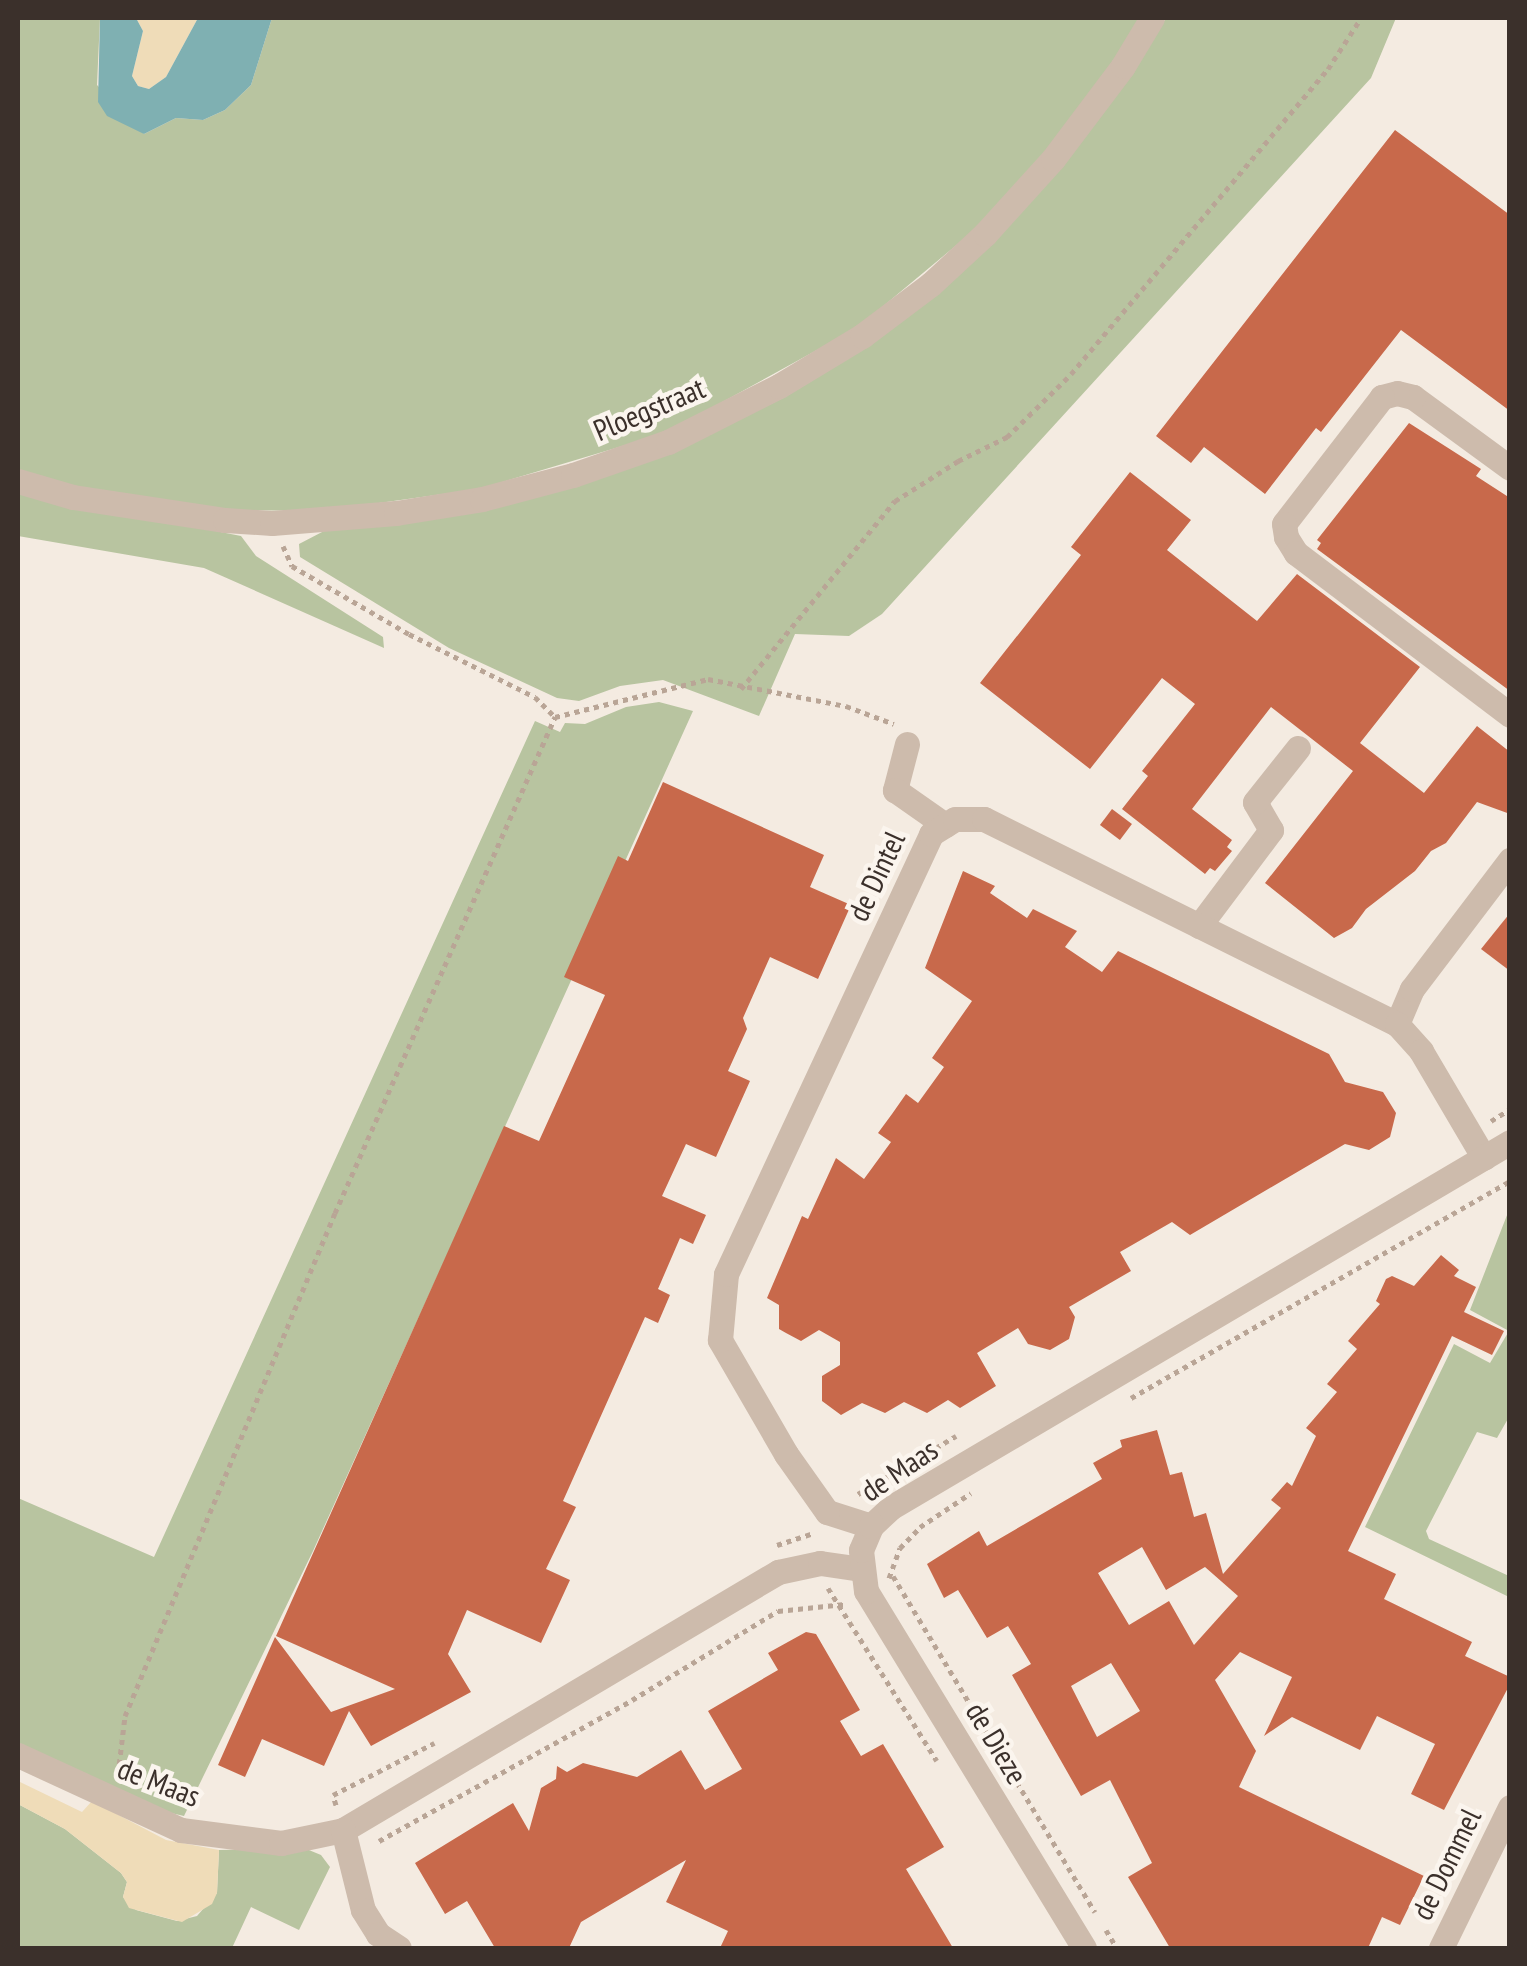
<!DOCTYPE html>
<html>
<head>
<meta charset="utf-8">
<style>
	body { margin:0 }
	#map { position:relative; width:1527px; height:1966px; overflow:hidden; background:#f4ebe1; font-family:"PT Sans Narrow",sans-serif }
	div>[style] { position:absolute }
	[style*='--x'] { left:calc(var(--x)*1px); top:calc(var(--y)*1px); width:calc(var(--w)*1px); rotate:calc(var(--a)*1deg) }
	.green>* { inset:0; background:#b8c4a0 }
	.sand>* { inset:0; background:#efdcb8 }
	.water>* { inset:0; background:#7fb0b2 }
	.building>* { inset:0; background:#c8694b; transform-origin:0 0 }
	.path>* { height:5px; margin-top:-2.5px; transform-origin:0; background:repeating-linear-gradient(90deg,#b9a596 0 5px,transparent 0 10px) }
	.minor>* { height:25px; margin:-12.5px; padding:0 12.5px; transform-origin:12.5px; border-radius:12.5px; background:#cdbbac }
	span { translate:-50% -50%; white-space:nowrap; text-align:center; line-height:1.15; -webkit-text-stroke:9px #fbf5ee; paint-order:stroke }
	.street-label { font-size:30px; color:#3b302b }
	.frame { position:absolute; inset:0; border:20px solid #3b302b; pointer-events:none }
</style>
</head>
<body>
<div id="map">
	<div class="green">
		<div style="clip-path:polygon(18px 18px,100px 18px,97px 85px,144px 134px,176px 118px,203px 120px,225px 110px,251px 85px,272px 18px,1143px 18px,1048px 153px,977px 228px,857px 328px,666px 433px,479px 489px,322px 511px,233px 510px,73px 488px,18px 472px)"></div>
		<div style="clip-path:polygon(1166px 18px,1396px 18px,1371px 78px,882px 614px,849px 636px,795px 634px,759px 716px,663px 680px,620px 686px,579px 701px,557px 698px,449px 648px,300px 557px,299px 544px,324px 531px,674px 451px,785px 397px,869px 346px,1133px 72px)"></div>
		<div style="clip-path:polygon(18px 492px,241px 536px,256px 556px,383px 637px,384px 648px,204px 568px,18px 536px)"></div>
		<div style="clip-path:polygon(659px 702px,693px 711px,313px 1551px,184px 1816px,149px 1808px,18px 1747px,18px 1498px,154px 1557px,535px 721px,560px 732px,565px 723px,585px 724px,626px 707px)"></div>
		<div style="clip-path:polygon(1509px 1210px,1509px 1417px,1497px 1438px,1477px 1432px,1426px 1531px,1429px 1539px,1509px 1576px,1509px 1597px,1365px 1527px,1454px 1344px,1490px 1363px,1509px 1331px,1470px 1310px)"></div>
		<div style="clip-path:polygon(18px 1804px,65px 1829px,121px 1873px,127px 1882px,123px 1897px,136px 1910px,177px 1921px,197px 1916px,217px 1893px,219px 1850px,304px 1848px,321px 1855px,330px 1867px,299px 1930px,251px 1907px,232px 1948px,18px 1948px)"></div>
	</div>
	<div class="sand">
		<div style="clip-path:polygon(136px 18px,198px 18px,166px 77px,149px 89px,138px 86px,132px 76px,143px 31px)"></div>
		<div style="clip-path:polygon(18px 1781px,82px 1812px,92px 1801px,166px 1840px,219px 1850px,217px 1893px,212px 1904px,182px 1922px,129px 1908px,123px 1897px,127px 1882px,121px 1873px,65px 1829px,18px 1804px)"></div>
	</div>
	<div class="water">
		<div style="clip-path:polygon(100px 18px,136px 18px,143px 31px,132px 76px,138px 86px,149px 89px,166px 77px,198px 18px,272px 18px,251px 85px,225px 110px,203px 120px,176px 118px,144px 134px,107px 116px,98px 102px)"></div>
	</div>
	<div class="building">
		<div style="clip-path:polygon(1395px 130px,1510px 215px,1510px 411px,1401px 330px,1321px 432px,1316px 428px,1265px 494px,1204px 447px,1191px 463px,1156px 436px)"></div>
		<div style="clip-path:polygon(1409px 423px,1481px 469px,1476px 476px,1510px 498px,1510px 691px,1317px 549px,1321px 543px,1317px 540px)"></div>
		<div style="clip-path:polygon(1130px 472px,1191px 520px,1167px 550px,1257px 621px,1297px 574px,1420px 667px,1360px 743px,1424px 793px,1477px 726px,1510px 752px,1510px 814px,1477px 802px,1446px 843px,1431px 851px,1415px 871px,1366px 909px,1352px 928px,1334px 938px,1265px 883px,1353px 771px,1271px 707px,1192px 809px,1232px 840px,1227px 847px,1232px 851px,1215px 871px,1210px 868px,1205px 874px,1122px 809px,1148px 776px,1142px 771px,1195px 704px,1162px 678px,1090px 769px,980px 683px,1081px 555px,1071px 547px)"></div>
		<div style="clip-path:polygon(663px 782px,824px 855px,810px 887px,851px 905px,818px 979px,770px 957px,743px 1018px,747px 1029px,728px 1071px,750px 1081px,716px 1157px,686px 1144px,662px 1196px,706px 1215px,693px 1244px,680px 1238px,658px 1289px,670px 1295px,658px 1323px,645px 1317px,563px 1501px,576px 1507px,546px 1569px,570px 1580px,541px 1643px,467px 1610px,448px 1654px,471px 1692px,371px 1746px,349px 1711px,324px 1766px,262px 1739px,245px 1777px,218px 1765px,275px 1637px,331px 1712px,395px 1689px,276px 1636px,504px 1126px,539px 1141px,605px 995px,564px 977px,618px 856px,628px 861px)"></div>
		<div style="left:1112px;top:809px;width:25px;height:20px;rotate:37deg"></div>
		<div style="clip-path:polygon(963px 871px,995px 886px,990px 893px,1027px 918px,1033px 909px,1077px 931px,1065px 947px,1102px 972px,1118px 951px,1329px 1054px,1345px 1082px,1383px 1092px,1396px 1113px,1390px 1137px,1369px 1150px,1345px 1144px,1190px 1235px,1172px 1222px,1120px 1252px,1131px 1271px,1069px 1307px,1075px 1317px,1069px 1339px,1050px 1350px,1028px 1344px,1018px 1328px,977px 1353px,996px 1386px,960px 1408px,948px 1400px,927px 1413px,904px 1402px,885px 1413px,862px 1403px,841px 1415px,822px 1401px,822px 1376px,840px 1365px,840px 1342px,819px 1330px,801px 1341px,786px 1333px,779px 1329px,779px 1305px,767px 1298px,802px 1216px,808px 1219px,836px 1158px,864px 1179px,891px 1142px,878px 1133px,892px 1114px,906px 1094px,918px 1103px,944px 1067px,932px 1058px,972px 1001px,925px 968px)"></div>
		<div style="clip-path:polygon(1510px 913px,1510px 971px,1481px 949px)"></div>
		<div style="clip-path:polygon(evenodd,1441px 1255px,1459px 1270px,1454px 1276px,1476px 1287px,1464px 1312px,1504px 1331px,1492px 1355px,1452px 1336px,1348px 1551px,1396px 1574px,1384px 1599px,1472px 1642px,1465px 1656px,1510px 1677px,1510px 1684px,1444px 1810px,1411px 1794px,1435px 1744px,1377px 1716px,1360px 1750px,1292px 1717px,1264px 1736px,1292px 1677px,1240px 1652px,1215px 1680px,1256px 1751px,1239px 1787px,1424px 1876px,1400px 1925px,1382px 1917px,1368px 1948px,1170px 1948px,1128px 1877px,1152px 1863px,1110px 1780px,1081px 1796px,1012px 1675px,1031px 1664px,1008px 1626px,987px 1638px,958px 1590px,944px 1598px,927px 1564px,979px 1531px,987px 1546px,1102px 1479px,1093px 1463px,1122px 1447px,1120px 1440px,1157px 1430px,1170px 1475px,1182px 1472px,1194px 1517px,1206px 1513px,1223px 1574px,1281px 1508px,1271px 1500px,1287px 1482px,1292px 1486px,1316px 1436px,1306px 1428px,1337px 1392px,1327px 1384px,1357px 1349px,1348px 1341px,1380px 1304px,1376px 1301px,1386px 1279px,1392px 1276px,1414px 1286px,1441px 1255px,1142px 1547px,1166px 1590px,1205px 1567px,1238px 1596px,1194px 1645px,1169px 1601px,1129px 1625px,1098px 1573px,1142px 1547px,1441px 1255px,1111px 1663px,1140px 1711px,1097px 1737px,1071px 1686px,1111px 1663px)"></div>
		<div style="clip-path:polygon(806px 1632px,816px 1634px,860px 1710px,840px 1721px,861px 1756px,883px 1744px,944px 1847px,906px 1869px,953px 1948px,720px 1948px,728px 1931px,666px 1902px,686px 1860px,581px 1922px,569px 1948px,495px 1948px,467px 1901px,445px 1914px,415px 1863px,513px 1803px,529px 1831px,541px 1788px,556px 1779px,557px 1766px,567px 1772px,583px 1763px,637px 1777px,681px 1750px,705px 1790px,742px 1769px,708px 1711px,778px 1670px,768px 1653px)"></div>
	</div>
	<div class="path">
		<div style="--x:283;--y:546;--w:22;--a:66"></div>
		<div style="--x:292;--y:566;--w:135;--a:30.2"></div>
		<div style="--x:409;--y:634;--w:141;--a:26.6"></div>
		<div style="--x:535;--y:697;--w:28;--a:45"></div>
		<div style="--x:741;--y:689;--w:243;--a:-50.7"></div>
		<div style="--x:895;--y:501;--w:75;--a:-32.4"></div>
		<div style="--x:958;--y:461;--w:55;--a:-26.1"></div>
		<div style="--x:1007;--y:437;--w:90;--a:-44.5"></div>
		<div style="--x:1071;--y:374;--w:399;--a:-49.9"></div>
		<div style="--x:1328;--y:69;--w:61;--a:-57.1"></div>
		<div style="--x:555;--y:717;--w:158;--a:-13.9"></div>
		<div style="--x:708;--y:679;--w:141;--a:11.1"></div>
		<div style="--x:846;--y:706;--w:51;--a:20.6"></div>
		<div style="--x:1491;--y:1121;--w:22;--a:-32"></div>
		<div style="--x:1131;--y:1398;--w:437;--a:-29.8"></div>
		<div style="--x:858;--y:1494;--w:114;--a:-30.6"></div>
		<div style="--x:777;--y:1545;--w:39;--a:-18"></div>
		<div style="--x:893;--y:1576;--w:392;--a:59"></div>
		<div style="--x:889;--y:1578;--w:32;--a:-70"></div>
		<div style="--x:900;--y:1548;--w:29;--a:-46"></div>
		<div style="--x:920;--y:1527;--w:61;--a:-33.7"></div>
		<div style="--x:828;--y:1588;--w:204;--a:57.8"></div>
		<div style="--x:118;--y:1774;--w:58;--a:-83.1"></div>
		<div style="--x:125;--y:1716;--w:545;--a:-67.34"></div>
		<div style="--x:335;--y:1213;--w:543;--a:-66.08"></div>
		<div style="--x:336;--y:1805;--w:10;--a:-107"></div>
		<div style="--x:333;--y:1795;--w:114;--a:-27.2"></div>
		<div style="--x:379;--y:1841;--w:290;--a:-29.1"></div>
		<div style="--x:632;--y:1700;--w:171;--a:-31.4"></div>
		<div style="--x:778;--y:1611;--w:67;--a:-6"></div>
		<div style="--x:1106;--y:1930;--w:21;--a:59"></div>
	</div>
	<div class="minor">
		<div style="--x:1510;--y:468;--w:120;--a:-143.8"></div>
		<div style="--x:1413;--y:397;--w:16;--a:-166"></div>
		<div style="--x:1397;--y:393;--w:16;--a:165"></div>
		<div style="--x:1382;--y:397;--w:160;--a:127.7"></div>
		<div style="--x:1284;--y:524;--w:13;--a:81"></div>
		<div style="--x:1286;--y:537;--w:19;--a:58"></div>
		<div style="--x:1296;--y:553;--w:268;--a:37.1"></div>
		<div style="--x:18;--y:481;--w:57;--a:16.2"></div>
		<div style="--x:73;--y:497;--w:154;--a:8.6"></div>
		<div style="--x:225;--y:520;--w:47;--a:3.7"></div>
		<div style="--x:272;--y:523;--w:124;--a:-4.6"></div>
		<div style="--x:396;--y:513;--w:87;--a:-9.2"></div>
		<div style="--x:482;--y:499;--w:94;--a:-14.8"></div>
		<div style="--x:573;--y:475;--w:101;--a:-19.2"></div>
		<div style="--x:668;--y:442;--w:124;--a:-26.8"></div>
		<div style="--x:779;--y:386;--w:97;--a:-31.1"></div>
		<div style="--x:862;--y:336;--w:86;--a:-37"></div>
		<div style="--x:931;--y:284;--w:74;--a:-42.8"></div>
		<div style="--x:985;--y:234;--w:101;--a:-47.8"></div>
		<div style="--x:1053;--y:159;--w:116;--a:-53"></div>
		<div style="--x:1123;--y:66;--w:56;--a:-58.9"></div>
		<div style="--x:907;--y:744;--w:48;--a:104.6"></div>
		<div style="--x:895;--y:790;--w:61;--a:35"></div>
		<div style="--x:1199;--y:926;--w:120;--a:-53.1"></div>
		<div style="--x:1271;--y:830;--w:32;--a:-120"></div>
		<div style="--x:1255;--y:802;--w:69;--a:-51.5"></div>
		<div style="--x:1397;--y:1024;--w:38;--a:-67"></div>
		<div style="--x:1412;--y:989;--w:162;--a:-52.8"></div>
		<div style="--x:871;--y:1526;--w:46;--a:-162.3"></div>
		<div style="--x:827;--y:1512;--w:71;--a:-125.3"></div>
		<div style="--x:786;--y:1454;--w:132;--a:-120.1"></div>
		<div style="--x:720;--y:1340;--w:66;--a:-84.8"></div>
		<div style="--x:726;--y:1274;--w:485;--a:-65"></div>
		<div style="--x:931;--y:834;--w:28;--a:-32"></div>
		<div style="--x:955;--y:819;--w:29;--a:0"></div>
		<div style="--x:984;--y:819;--w:461;--a:26.4"></div>
		<div style="--x:1397;--y:1024;--w:36;--a:48"></div>
		<div style="--x:1421;--y:1051;--w:124;--a:59.5"></div>
		<div style="--x:18;--y:1755;--w:179;--a:24.7"></div>
		<div style="--x:181;--y:1830;--w:101;--a:7.4"></div>
		<div style="--x:281;--y:1843;--w:63;--a:-11.8"></div>
		<div style="--x:343;--y:1830;--w:506;--a:-30.67"></div>
		<div style="--x:778;--y:1572;--w:43;--a:-12.1"></div>
		<div style="--x:820;--y:1563;--w:41;--a:8.3"></div>
		<div style="--x:343;--y:1830;--w:82;--a:76"></div>
		<div style="--x:363;--y:1910;--w:28;--a:58"></div>
		<div style="--x:378;--y:1934;--w:25;--a:34"></div>
		<div style="--x:1084;--y:1948;--w:418;--a:-121.4"></div>
		<div style="--x:866;--y:1591;--w:41;--a:-97"></div>
		<div style="--x:861;--y:1550;--w:26;--a:-67"></div>
		<div style="--x:871;--y:1526;--w:26;--a:-43"></div>
		<div style="--x:890;--y:1508;--w:720;--a:-30.55"></div>
		<div style="--x:1441;--y:1948;--w:157;--a:-63.9"></div>
	</div>
	<div class="street-label">
		<span style="left:649px;top:409px;rotate:-23deg">Ploegstraat</span>
		<span style="left:876px;top:876px;rotate:-65deg">de Dintel</span>
		<span style="left:899px;top:1470px;rotate:-34deg">de Maas</span>
		<span style="left:997px;top:1743px;rotate:59deg">de Dieze</span>
		<span style="left:159px;top:1782px;rotate:21deg">de Maas</span>
		<span style="left:1446px;top:1864px;rotate:-64deg">de Dommel</span>
	</div>
	<div class="frame"></div>
</div>
</body>
</html>
